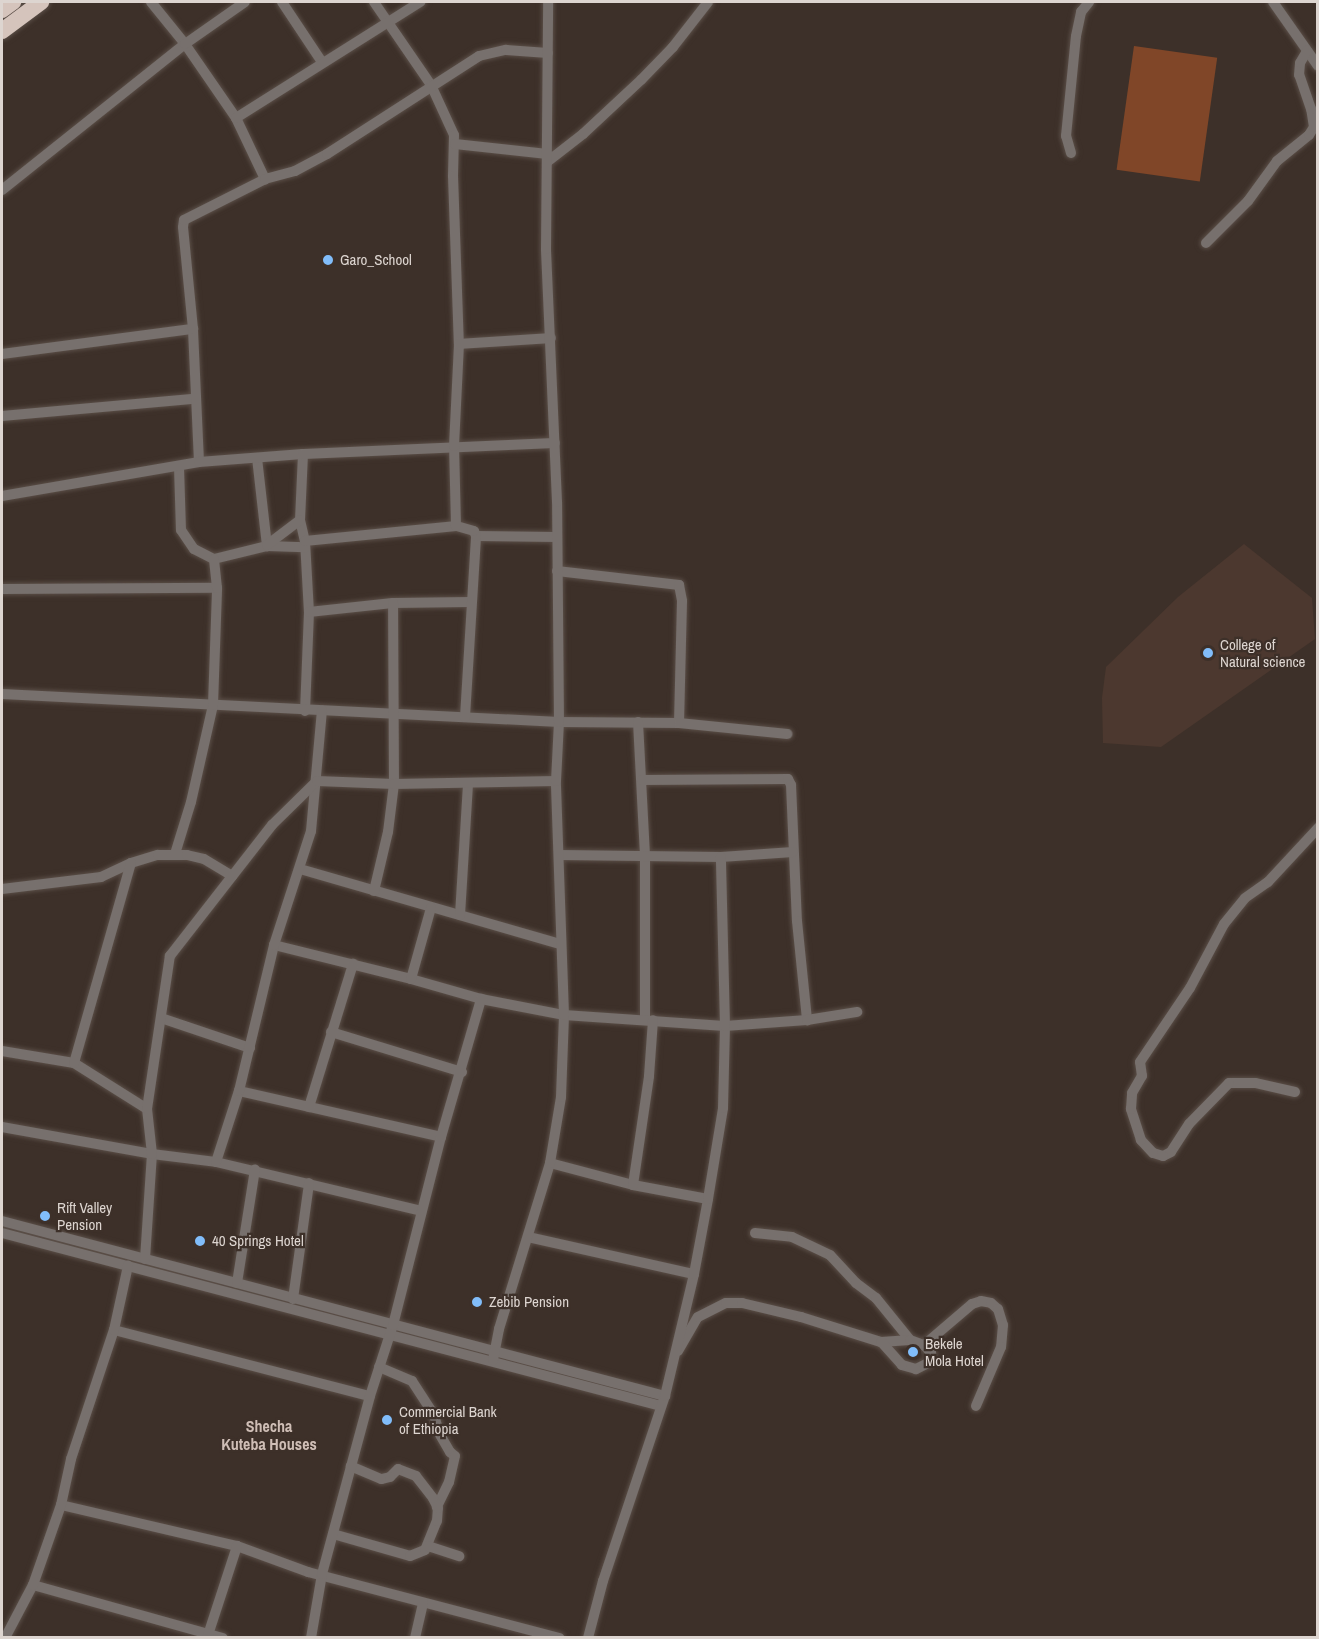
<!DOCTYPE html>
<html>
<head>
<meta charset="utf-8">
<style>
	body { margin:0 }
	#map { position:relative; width:1319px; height:1639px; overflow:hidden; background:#3d3029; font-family:"Archivo Narrow",sans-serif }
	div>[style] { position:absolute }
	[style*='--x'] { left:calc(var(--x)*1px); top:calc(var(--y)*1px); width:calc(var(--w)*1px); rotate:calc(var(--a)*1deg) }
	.built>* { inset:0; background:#4c382f }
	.green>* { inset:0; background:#804628; transform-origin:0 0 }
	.roads { filter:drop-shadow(0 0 2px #5a4e47) drop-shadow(0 0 2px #5a4e47) }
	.minor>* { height:10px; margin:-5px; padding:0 5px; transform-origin:5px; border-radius:5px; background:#77706d }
	.highway>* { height:16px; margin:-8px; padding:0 8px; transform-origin:8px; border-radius:8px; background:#d5c4bc }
	.dots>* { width:16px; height:16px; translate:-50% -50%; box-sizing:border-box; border:3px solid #3d3029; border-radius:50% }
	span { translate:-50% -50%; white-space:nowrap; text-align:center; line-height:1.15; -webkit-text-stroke:4.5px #3d3029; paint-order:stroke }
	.poi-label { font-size:15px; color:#ddd5d0 }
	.left { translate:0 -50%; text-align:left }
	.neighbourhood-label { font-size:16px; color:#cfbeb6; font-weight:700 }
	.frame { position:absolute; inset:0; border:3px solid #ddd5d0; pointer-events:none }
</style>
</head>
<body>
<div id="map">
	<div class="built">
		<div style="clip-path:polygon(1244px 544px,1312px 598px,1315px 639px,1161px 747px,1103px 743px,1102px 698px,1106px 667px,1178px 597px)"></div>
	</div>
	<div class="green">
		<div style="left:1134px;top:46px;width:84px;height:125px;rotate:8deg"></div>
	</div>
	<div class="roads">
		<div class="minor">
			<div style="--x:151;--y:2;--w:54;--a:51"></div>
			<div style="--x:185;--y:44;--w:90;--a:55.4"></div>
			<div style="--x:236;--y:118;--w:68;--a:64.6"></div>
			<div style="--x:282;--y:2;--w:72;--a:56.3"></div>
			<div style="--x:374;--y:2;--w:101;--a:55.5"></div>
			<div style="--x:431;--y:85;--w:55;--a:65.3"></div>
			<div style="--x:454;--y:135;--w:41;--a:91.4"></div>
			<div style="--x:453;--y:176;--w:168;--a:88"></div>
			<div style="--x:1273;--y:2;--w:78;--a:54.9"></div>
			<div style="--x:236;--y:118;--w:218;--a:-32.2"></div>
			<div style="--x:455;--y:144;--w:93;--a:6.2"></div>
			<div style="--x:1071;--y:153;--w:18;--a:-106"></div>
			<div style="--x:1066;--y:136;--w:100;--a:-84.3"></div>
			<div style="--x:1076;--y:36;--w:25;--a:-78"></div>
			<div style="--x:1081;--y:12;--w:13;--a:-51"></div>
			<div style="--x:547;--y:162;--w:46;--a:-37.9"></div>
			<div style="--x:583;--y:134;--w:79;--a:-43"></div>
			<div style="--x:641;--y:80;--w:46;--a:-45.9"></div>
			<div style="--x:673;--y:47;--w:57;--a:-52.1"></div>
			<div style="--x:2;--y:190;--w:234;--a:-38.6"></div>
			<div style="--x:185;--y:44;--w:73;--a:-35"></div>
			<div style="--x:1206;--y:243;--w:59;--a:-45"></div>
			<div style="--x:1248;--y:201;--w:49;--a:-54.1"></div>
			<div style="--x:1277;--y:161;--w:41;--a:-39.1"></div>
			<div style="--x:1309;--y:135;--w:9;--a:-58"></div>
			<div style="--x:1314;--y:127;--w:18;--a:-99"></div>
			<div style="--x:1311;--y:109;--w:36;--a:-109"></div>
			<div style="--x:1299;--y:75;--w:12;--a:-85"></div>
			<div style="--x:1300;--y:63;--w:14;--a:-60"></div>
			<div style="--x:2;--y:354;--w:193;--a:-7.5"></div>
			<div style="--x:2;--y:416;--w:193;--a:-5.1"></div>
			<div style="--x:303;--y:454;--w:66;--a:92.6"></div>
			<div style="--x:300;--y:520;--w:22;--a:77"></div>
			<div style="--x:305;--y:541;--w:71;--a:86.8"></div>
			<div style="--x:309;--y:612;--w:99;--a:92.3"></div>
			<div style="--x:257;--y:458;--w:89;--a:83.5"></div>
			<div style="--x:199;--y:462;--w:133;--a:-92.6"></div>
			<div style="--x:193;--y:329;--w:102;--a:-95.6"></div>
			<div style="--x:183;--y:227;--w:7;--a:-82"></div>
			<div style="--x:184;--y:220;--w:91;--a:-26.8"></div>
			<div style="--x:265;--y:179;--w:31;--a:-15"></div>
			<div style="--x:295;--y:171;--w:36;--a:-28"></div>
			<div style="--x:327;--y:154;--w:181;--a:-32.8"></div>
			<div style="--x:479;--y:56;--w:28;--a:-13"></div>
			<div style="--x:506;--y:50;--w:42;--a:4.1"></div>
			<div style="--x:179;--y:467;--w:63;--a:88.2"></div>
			<div style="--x:181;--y:530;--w:23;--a:56"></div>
			<div style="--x:194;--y:549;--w:22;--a:27"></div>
			<div style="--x:214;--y:559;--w:55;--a:-13.8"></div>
			<div style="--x:267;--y:546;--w:38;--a:2"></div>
			<div style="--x:2;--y:496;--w:200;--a:-9.8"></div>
			<div style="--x:199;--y:462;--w:104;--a:-4.4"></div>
			<div style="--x:303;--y:454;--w:252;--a:-2.5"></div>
			<div style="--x:476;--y:536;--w:81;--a:0.7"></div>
			<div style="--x:305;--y:541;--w:152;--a:-5.7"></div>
			<div style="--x:267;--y:545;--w:41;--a:-37.1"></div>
			<div style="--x:557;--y:571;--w:123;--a:6.5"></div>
			<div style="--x:679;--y:585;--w:16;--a:79"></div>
			<div style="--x:682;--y:601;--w:122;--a:91.4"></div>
			<div style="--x:2;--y:589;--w:215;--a:-0.3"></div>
			<div style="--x:309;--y:612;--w:84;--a:-6.1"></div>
			<div style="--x:393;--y:603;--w:77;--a:-0.7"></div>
			<div style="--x:2;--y:694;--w:558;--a:2.88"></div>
			<div style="--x:559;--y:722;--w:120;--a:0.5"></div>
			<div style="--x:679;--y:723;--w:109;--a:5.8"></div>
			<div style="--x:465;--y:717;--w:181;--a:-86.5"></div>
			<div style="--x:476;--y:536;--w:5;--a:-112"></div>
			<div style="--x:474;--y:531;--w:19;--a:-164"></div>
			<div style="--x:456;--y:526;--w:80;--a:-91.4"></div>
			<div style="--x:454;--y:446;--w:102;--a:-87.2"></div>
			<div style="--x:459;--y:344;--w:92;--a:-3.7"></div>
			<div style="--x:638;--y:722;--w:134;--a:87"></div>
			<div style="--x:645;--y:856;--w:164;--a:90"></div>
			<div style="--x:642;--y:780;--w:146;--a:-0.4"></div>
			<div style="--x:788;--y:779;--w:7;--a:63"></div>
			<div style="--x:791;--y:785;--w:136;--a:87.5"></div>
			<div style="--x:797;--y:921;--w:100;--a:84.2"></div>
			<div style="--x:175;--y:854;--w:54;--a:-72.9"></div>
			<div style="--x:191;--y:802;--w:99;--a:-77.2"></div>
			<div style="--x:213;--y:705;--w:117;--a:-88"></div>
			<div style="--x:217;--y:588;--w:29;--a:-96"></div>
			<div style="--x:560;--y:855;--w:161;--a:0.7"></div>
			<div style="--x:721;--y:857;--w:72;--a:-4"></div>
			<div style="--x:300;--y:869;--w:271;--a:16.1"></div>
			<div style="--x:2;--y:889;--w:100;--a:-6.9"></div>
			<div style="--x:101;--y:877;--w:33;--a:-25"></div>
			<div style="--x:131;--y:863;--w:28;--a:-17"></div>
			<div style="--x:158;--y:855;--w:29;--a:0"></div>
			<div style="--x:187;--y:855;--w:17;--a:13"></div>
			<div style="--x:204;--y:859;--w:33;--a:31"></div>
			<div style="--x:374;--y:891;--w:61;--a:-76.7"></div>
			<div style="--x:388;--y:832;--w:48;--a:-82.9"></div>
			<div style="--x:394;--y:784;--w:181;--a:-90.3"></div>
			<div style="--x:460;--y:915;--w:132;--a:-86.5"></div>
			<div style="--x:274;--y:945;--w:141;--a:13.9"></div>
			<div style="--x:411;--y:979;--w:73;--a:15.9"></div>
			<div style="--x:481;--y:999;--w:85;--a:10.9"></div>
			<div style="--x:564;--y:1015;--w:161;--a:3.9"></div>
			<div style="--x:725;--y:1026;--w:82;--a:-4.2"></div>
			<div style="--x:807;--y:1020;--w:51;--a:-9.1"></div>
			<div style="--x:411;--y:979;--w:74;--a:-74.3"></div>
			<div style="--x:161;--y:1018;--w:94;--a:18.6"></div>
			<div style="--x:331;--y:1032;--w:137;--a:17"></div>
			<div style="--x:2;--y:1051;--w:73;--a:9.5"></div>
			<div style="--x:74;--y:1063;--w:86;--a:32.2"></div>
			<div style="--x:74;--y:1063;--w:208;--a:-74.1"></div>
			<div style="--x:239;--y:1091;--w:207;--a:12.8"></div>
			<div style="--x:1295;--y:1092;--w:41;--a:-167.3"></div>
			<div style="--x:1255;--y:1083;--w:26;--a:180"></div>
			<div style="--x:1229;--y:1083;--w:57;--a:134.3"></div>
			<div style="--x:1189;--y:1124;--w:33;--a:123"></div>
			<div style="--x:1171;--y:1152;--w:9;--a:153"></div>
			<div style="--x:1163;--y:1156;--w:10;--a:-163"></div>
			<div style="--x:1153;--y:1153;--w:18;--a:-133"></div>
			<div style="--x:1141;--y:1140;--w:33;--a:-108"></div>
			<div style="--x:1131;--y:1109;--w:16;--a:-86"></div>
			<div style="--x:1132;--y:1093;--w:20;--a:-60"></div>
			<div style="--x:1142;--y:1076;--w:14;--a:-98"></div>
			<div style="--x:1140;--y:1062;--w:89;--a:-56"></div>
			<div style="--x:1190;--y:988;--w:72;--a:-62"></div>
			<div style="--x:1224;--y:924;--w:33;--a:-51"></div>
			<div style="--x:1245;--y:898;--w:28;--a:-35"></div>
			<div style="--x:1268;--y:882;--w:74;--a:-47.2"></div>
			<div style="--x:309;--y:1107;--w:150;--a:-72.9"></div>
			<div style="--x:2;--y:1127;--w:152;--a:10.2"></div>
			<div style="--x:152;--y:1154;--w:64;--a:7.1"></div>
			<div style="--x:216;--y:1162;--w:211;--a:13.4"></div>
			<div style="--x:216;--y:1162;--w:75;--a:-72.1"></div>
			<div style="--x:239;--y:1091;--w:150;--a:-76.5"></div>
			<div style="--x:274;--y:945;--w:120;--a:-72"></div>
			<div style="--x:311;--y:831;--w:121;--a:-84.8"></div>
			<div style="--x:550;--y:1163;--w:86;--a:14.8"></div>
			<div style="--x:633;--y:1185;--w:76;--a:10.6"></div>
			<div style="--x:633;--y:1185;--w:110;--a:-81.6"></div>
			<div style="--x:649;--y:1076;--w:56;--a:-85.9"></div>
			<div style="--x:2;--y:1221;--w:686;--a:14.79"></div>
			<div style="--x:2;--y:1233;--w:681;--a:14.71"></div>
			<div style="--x:755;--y:1233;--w:37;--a:6"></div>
			<div style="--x:792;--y:1237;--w:42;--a:25.3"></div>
			<div style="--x:830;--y:1255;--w:38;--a:47"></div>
			<div style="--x:856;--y:1283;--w:25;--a:37"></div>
			<div style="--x:876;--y:1298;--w:54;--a:51"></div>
			<div style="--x:528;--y:1237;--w:170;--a:12.6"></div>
			<div style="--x:145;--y:1259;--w:105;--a:-86.2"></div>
			<div style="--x:152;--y:1154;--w:45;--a:-96.3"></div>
			<div style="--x:147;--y:1109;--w:155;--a:-81.5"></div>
			<div style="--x:170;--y:956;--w:166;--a:-52.1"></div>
			<div style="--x:272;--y:825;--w:63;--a:-44.4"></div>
			<div style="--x:317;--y:781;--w:77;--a:2.2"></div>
			<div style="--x:394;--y:784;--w:162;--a:-1.1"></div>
			<div style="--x:237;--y:1283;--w:115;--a:-81"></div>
			<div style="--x:293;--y:1299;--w:117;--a:-82.1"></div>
			<div style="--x:114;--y:1330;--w:264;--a:14.5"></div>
			<div style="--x:924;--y:1345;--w:63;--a:-40.5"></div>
			<div style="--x:972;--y:1304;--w:9;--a:-18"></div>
			<div style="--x:981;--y:1301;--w:10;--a:11"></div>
			<div style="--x:991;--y:1303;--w:9;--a:41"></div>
			<div style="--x:998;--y:1309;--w:17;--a:73"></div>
			<div style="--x:1003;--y:1325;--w:22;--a:95"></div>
			<div style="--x:1001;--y:1347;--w:64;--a:113"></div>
			<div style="--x:678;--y:1351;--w:39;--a:-60"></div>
			<div style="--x:698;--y:1317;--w:31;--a:-27"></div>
			<div style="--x:726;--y:1303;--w:16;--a:0"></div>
			<div style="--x:742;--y:1303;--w:61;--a:13.3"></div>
			<div style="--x:801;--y:1317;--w:84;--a:17.4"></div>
			<div style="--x:881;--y:1342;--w:29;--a:-4"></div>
			<div style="--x:910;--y:1340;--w:15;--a:20"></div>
			<div style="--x:924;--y:1345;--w:11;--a:49"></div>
			<div style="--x:931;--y:1353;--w:9;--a:96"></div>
			<div style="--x:930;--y:1362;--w:16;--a:153"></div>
			<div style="--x:916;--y:1369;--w:15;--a:-164"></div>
			<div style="--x:902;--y:1365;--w:31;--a:-132"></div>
			<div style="--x:493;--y:1360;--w:32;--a:-79"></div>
			<div style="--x:499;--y:1329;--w:174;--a:-72.9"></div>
			<div style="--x:550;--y:1163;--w:67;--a:-80.5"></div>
			<div style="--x:561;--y:1097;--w:82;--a:-87.9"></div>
			<div style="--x:564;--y:1015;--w:234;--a:-92"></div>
			<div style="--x:556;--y:781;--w:59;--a:-87.1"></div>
			<div style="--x:559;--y:722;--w:220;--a:-90.5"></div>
			<div style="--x:557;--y:502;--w:253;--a:-92.5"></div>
			<div style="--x:546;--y:249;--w:247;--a:-89.5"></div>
			<div style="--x:379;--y:1367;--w:36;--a:23"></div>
			<div style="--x:412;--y:1381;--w:40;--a:57.1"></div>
			<div style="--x:434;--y:1415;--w:19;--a:74"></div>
			<div style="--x:439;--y:1433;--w:22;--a:60"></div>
			<div style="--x:450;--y:1452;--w:6;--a:39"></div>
			<div style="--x:455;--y:1456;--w:27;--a:103"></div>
			<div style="--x:449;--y:1482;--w:28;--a:116"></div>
			<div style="--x:61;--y:1505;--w:181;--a:13.1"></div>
			<div style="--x:237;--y:1546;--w:76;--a:20.1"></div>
			<div style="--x:308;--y:1572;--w:260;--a:14.7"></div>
			<div style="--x:333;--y:1534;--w:80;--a:15.9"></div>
			<div style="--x:410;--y:1556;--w:16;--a:-22"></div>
			<div style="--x:425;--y:1550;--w:31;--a:-68"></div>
			<div style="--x:437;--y:1521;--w:13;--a:-86"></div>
			<div style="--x:438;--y:1508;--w:11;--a:-117"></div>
			<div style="--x:433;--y:1498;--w:28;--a:-128"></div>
			<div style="--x:416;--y:1476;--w:19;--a:-159"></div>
			<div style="--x:398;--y:1469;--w:11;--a:135"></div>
			<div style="--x:390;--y:1477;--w:9;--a:167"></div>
			<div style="--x:381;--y:1479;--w:33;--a:-157"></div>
			<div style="--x:428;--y:1546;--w:33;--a:18"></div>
			<div style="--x:33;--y:1585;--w:197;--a:15.6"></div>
			<div style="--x:5;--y:1638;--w:60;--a:-62.2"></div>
			<div style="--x:33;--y:1585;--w:85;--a:-70.7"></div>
			<div style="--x:61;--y:1505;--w:47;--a:-77.7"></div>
			<div style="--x:71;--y:1459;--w:136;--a:-71.6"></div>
			<div style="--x:114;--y:1330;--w:66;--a:-77.7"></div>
			<div style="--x:207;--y:1638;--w:97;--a:-71.9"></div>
			<div style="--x:311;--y:1638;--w:65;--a:-80.2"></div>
			<div style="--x:322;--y:1574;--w:184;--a:-74.9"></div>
			<div style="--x:370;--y:1396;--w:75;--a:-72.1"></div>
			<div style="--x:393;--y:1325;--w:194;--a:-75.7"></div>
			<div style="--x:441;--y:1137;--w:144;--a:-73.8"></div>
			<div style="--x:415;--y:1638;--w:36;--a:-77"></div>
			<div style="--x:588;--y:1638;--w:59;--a:-75.3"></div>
			<div style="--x:603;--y:1581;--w:195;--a:-71.5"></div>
			<div style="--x:665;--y:1396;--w:125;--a:-76.6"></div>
			<div style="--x:694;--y:1274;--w:76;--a:-79.4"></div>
			<div style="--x:708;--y:1199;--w:92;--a:-80.6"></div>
			<div style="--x:723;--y:1108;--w:82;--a:-88.6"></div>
			<div style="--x:725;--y:1026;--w:169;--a:-91.4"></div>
		</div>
		<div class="highway">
			<div style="--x:2;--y:10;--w:14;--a:-36"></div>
			<div style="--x:2;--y:31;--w:49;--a:-36.6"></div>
		</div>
	</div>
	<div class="dots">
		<div style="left:328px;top:260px;background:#81bdfa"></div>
		<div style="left:1208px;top:653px;background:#81bdfa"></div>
		<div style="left:45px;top:1216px;background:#81bdfa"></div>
		<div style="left:200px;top:1241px;background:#81bdfa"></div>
		<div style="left:477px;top:1302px;background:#81bdfa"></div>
		<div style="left:913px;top:1352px;background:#81bdfa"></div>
		<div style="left:387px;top:1420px;background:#81bdfa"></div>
	</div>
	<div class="poi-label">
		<span class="left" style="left:340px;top:260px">Garo_School</span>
		<span class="left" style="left:1220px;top:653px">College of<br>Natural science</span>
		<span class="left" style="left:57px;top:1216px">Rift Valley<br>Pension</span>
		<span class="left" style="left:212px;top:1241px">40 Springs Hotel</span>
		<span class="left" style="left:489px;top:1302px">Zebib Pension</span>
		<span class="left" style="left:925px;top:1352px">Bekele<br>Mola Hotel</span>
		<span class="left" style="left:399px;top:1420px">Commercial Bank<br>of Ethiopia</span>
	</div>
	<div class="neighbourhood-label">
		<span style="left:269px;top:1435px">Shecha<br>Kuteba Houses</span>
	</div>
	<div class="frame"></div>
</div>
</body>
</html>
